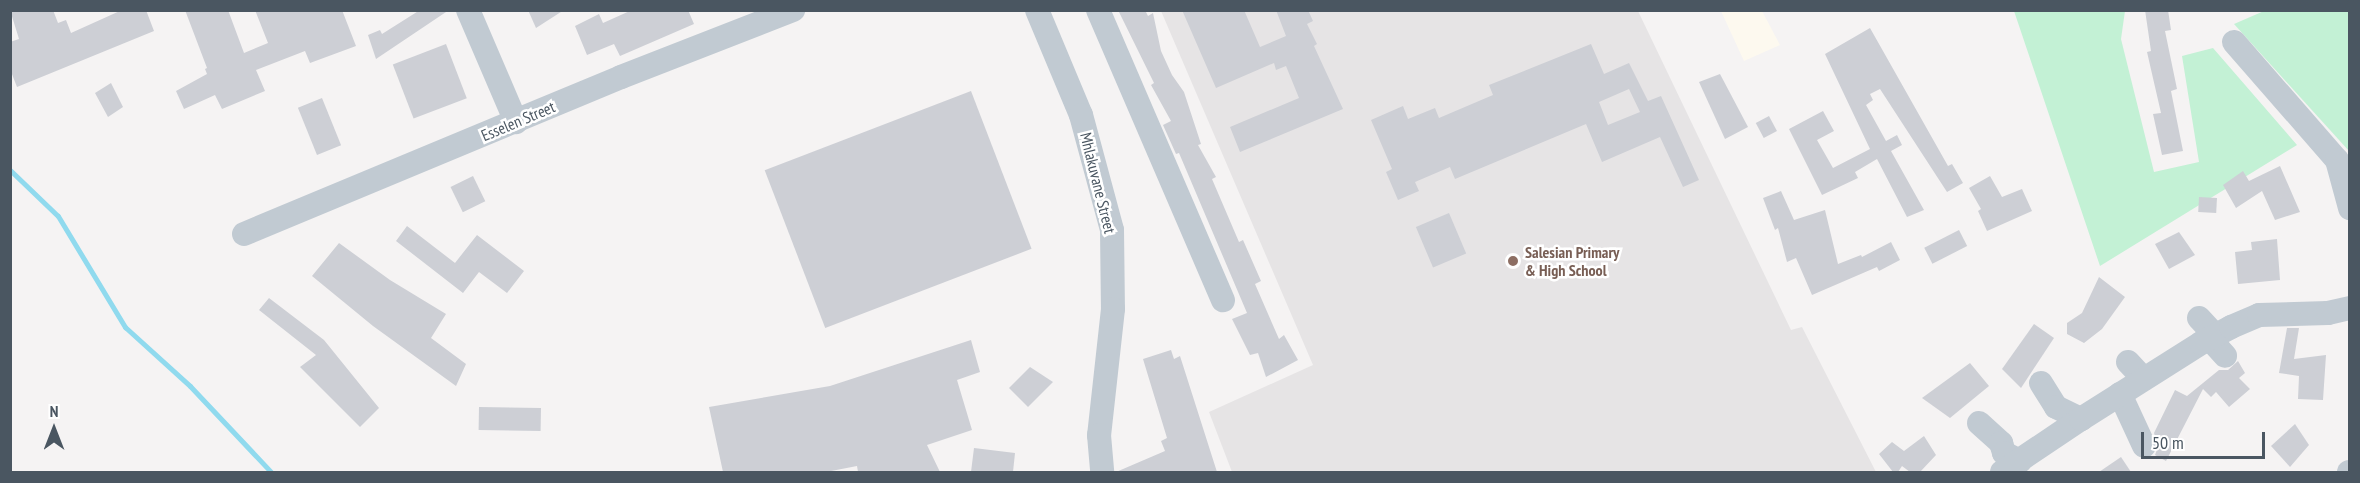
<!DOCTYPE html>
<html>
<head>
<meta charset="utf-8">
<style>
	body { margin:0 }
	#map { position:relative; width:2360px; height:483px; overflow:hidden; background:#f5f3f3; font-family:"PT Sans Narrow",sans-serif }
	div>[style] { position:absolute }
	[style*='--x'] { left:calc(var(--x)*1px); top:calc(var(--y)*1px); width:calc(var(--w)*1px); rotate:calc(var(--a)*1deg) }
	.commercial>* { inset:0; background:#fdf9ef }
	.education>* { inset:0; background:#e6e4e5 }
	.green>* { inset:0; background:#c3f1d5 }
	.stream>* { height:5px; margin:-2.5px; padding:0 2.5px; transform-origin:2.5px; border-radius:2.5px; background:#90daee }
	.building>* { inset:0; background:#cdcfd5; transform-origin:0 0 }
	.minor>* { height:24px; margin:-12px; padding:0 12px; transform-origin:12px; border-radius:12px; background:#c1cad2 }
	.dots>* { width:16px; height:16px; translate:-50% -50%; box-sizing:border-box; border:3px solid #fff; border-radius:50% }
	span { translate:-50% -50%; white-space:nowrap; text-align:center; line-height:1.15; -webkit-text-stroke:5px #fff; paint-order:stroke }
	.street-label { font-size:16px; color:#4a5661 }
	.education-label { font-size:16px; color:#785e54; font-weight:700 }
	.left { translate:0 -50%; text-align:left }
	.frame { position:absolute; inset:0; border:12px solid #4a5661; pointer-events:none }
	.north { position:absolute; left:24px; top:399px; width:60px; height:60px; -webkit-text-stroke:4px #fff; paint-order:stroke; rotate:0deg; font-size:16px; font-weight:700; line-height:24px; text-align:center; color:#4a5661 }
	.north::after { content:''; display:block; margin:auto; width:21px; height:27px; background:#4a5661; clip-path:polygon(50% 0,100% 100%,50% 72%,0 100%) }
	.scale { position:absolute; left:2141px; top:432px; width:124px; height:27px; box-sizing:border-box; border:3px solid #4a5661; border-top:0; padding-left:8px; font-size:18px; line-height:21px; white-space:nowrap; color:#4a5661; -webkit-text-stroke:4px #fff; paint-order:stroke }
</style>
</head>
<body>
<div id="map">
	<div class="commercial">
		<div style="clip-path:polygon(1721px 11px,1762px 11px,1780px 45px,1744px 61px)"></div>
	</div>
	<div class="education">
		<div style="clip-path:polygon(1161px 11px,1638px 11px,1791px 330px,1802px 327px,1876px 472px,1232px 472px,1209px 412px,1313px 365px)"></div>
	</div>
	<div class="green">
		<div style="clip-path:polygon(2014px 11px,2125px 11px,2121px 39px,2154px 172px,2199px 162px,2182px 56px,2213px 48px,2297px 145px,2100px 266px)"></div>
		<div style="clip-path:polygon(2264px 11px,2349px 11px,2349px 151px,2234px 24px)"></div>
	</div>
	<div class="stream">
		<div style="--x:10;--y:170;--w:66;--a:43.8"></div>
		<div style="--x:58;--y:216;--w:130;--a:58.9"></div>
		<div style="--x:125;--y:327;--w:88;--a:42.2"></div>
		<div style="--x:190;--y:386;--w:118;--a:46.7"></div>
	</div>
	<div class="building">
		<div style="clip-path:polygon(10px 10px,53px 10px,58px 23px,66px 20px,71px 33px,122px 10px,146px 10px,154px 31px,17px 87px,10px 69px,10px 42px,19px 39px)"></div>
		<div style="clip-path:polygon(185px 10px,228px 10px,244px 53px,268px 43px,255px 10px,342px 10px,356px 46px,310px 63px,305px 51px,256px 70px,265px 91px,222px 109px,215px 95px,184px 109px,176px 91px,207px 74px,205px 69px,207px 68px)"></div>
		<div style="clip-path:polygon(420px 10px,449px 10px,376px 59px,368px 35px,380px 30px,382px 34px)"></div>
		<div style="clip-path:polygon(528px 10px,564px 10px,536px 28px)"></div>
		<div style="clip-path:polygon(632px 10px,688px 10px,694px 24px,620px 56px,614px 44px,587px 55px,575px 26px,599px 14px,603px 23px)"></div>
		<div style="clip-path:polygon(1118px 10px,1145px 10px,1148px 16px,1153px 13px,1161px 51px,1172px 75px,1184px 92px,1201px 144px,1198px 145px,1216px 177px,1212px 179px,1239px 242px,1243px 240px,1261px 281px,1255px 284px,1279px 339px,1284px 335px,1298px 360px,1266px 377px,1258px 353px,1250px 355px,1232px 319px,1247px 313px,1179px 153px,1176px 154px,1163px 125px,1171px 121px,1151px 85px,1154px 83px)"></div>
		<div style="clip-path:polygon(1182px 10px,1244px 10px,1260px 47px,1286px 36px,1276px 10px,1308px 10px,1313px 21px,1307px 24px,1317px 44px,1314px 46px,1343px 109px,1240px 152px,1230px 127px,1299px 98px,1286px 66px,1276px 70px,1274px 63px,1216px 88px)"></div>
		<div style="clip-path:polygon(2145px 10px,2168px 10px,2171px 30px,2165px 31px,2177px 89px,2171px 91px,2183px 151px,2162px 155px,2153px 114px,2161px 113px,2147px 52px,2151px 51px)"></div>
		<div style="clip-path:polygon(1870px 28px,1948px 166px,1952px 164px,1963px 183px,1947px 192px,1880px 89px,1870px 94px,1873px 100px,1866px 105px,1886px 141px,1897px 135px,1902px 145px,1891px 151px,1924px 210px,1907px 217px,1877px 159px,1855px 172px,1858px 178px,1822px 195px,1789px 129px,1823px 111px,1834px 131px,1817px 140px,1833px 168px,1870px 149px,1825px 54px)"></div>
		<div style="left:446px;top:44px;width:58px;height:57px;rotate:69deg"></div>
		<div style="clip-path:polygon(evenodd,1591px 44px,1604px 74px,1629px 63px,1648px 101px,1661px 96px,1699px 180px,1683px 187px,1660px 137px,1602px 162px,1586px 124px,1455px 179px,1450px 167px,1415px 182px,1419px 191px,1398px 200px,1386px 172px,1392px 169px,1371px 120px,1403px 106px,1408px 119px,1435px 108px,1439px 118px,1493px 95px,1489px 85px,1591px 44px,1629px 89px,1640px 112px,1608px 125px,1599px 102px,1629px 89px)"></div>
		<div style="clip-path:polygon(1720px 74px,1748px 127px,1725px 139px,1699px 82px)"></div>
		<div style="clip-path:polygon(111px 83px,123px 107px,108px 117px,95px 93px)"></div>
		<div style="left:971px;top:91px;width:169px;height:221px;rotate:69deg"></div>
		<div style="left:322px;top:98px;width:51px;height:26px;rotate:68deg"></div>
		<div style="left:1769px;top:116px;width:17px;height:15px;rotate:62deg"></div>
		<div style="clip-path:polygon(2280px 166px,2300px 212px,2275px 220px,2262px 191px,2236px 208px,2223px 185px,2243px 171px,2249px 181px)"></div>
		<div style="left:473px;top:176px;width:28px;height:25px;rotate:64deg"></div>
		<div style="clip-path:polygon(1990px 176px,2002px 197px,2022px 189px,2032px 211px,1987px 231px,1978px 211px,1981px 209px,1969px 188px)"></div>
		<div style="clip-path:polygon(1781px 191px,1794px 220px,1825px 210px,1838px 264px,1861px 255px,1862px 257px,1891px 242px,1900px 260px,1879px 271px,1877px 267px,1812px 295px,1796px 258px,1787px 262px,1778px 228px,1775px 230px,1763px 198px)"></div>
		<div style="left:2199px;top:197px;width:18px;height:15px;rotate:3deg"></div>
		<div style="left:1449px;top:213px;width:44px;height:36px;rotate:67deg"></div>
		<div style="clip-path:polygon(407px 226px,455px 263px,477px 235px,524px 271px,507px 293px,479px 272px,463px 293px,396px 241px)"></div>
		<div style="left:1959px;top:230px;width:18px;height:39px;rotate:63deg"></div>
		<div style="clip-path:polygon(2179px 232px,2195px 255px,2169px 269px,2155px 244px)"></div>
		<div style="clip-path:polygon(2277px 239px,2280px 280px,2238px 284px,2235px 252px,2252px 250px,2251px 242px)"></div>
		<div style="clip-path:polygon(339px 243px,390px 280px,446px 314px,431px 338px,466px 364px,456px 386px,373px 326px,312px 276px)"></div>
		<div style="clip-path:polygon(2099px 277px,2125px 297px,2102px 329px,2084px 343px,2067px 334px,2067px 323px,2082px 313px)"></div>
		<div style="clip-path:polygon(269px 298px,324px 340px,379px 408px,360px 427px,300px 367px,316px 355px,259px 310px)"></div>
		<div style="clip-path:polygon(2034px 324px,2054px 338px,2021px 388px,2002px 369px)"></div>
		<div style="clip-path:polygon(2287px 328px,2299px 328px,2294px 359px,2326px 355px,2323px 400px,2298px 399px,2299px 376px,2279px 373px)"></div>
		<div style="clip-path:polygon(971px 340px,980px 372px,957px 380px,972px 430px,927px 445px,940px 472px,858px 472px,857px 466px,826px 472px,723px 472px,709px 407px,830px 386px)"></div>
		<div style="clip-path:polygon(1171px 350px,1174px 359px,1180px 356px,1217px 472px,1116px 472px,1165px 451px,1161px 441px,1167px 438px,1143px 359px)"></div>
		<div style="clip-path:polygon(2238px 361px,2245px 373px,2239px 378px,2250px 389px,2229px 407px,2216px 392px,2211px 397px,2203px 389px,2166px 461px,2155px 455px,2158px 447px,2154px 433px,2175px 390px,2187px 396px,2219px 370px,2228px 370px)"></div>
		<div style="clip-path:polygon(1970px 363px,1989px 386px,1950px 418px,1922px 398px)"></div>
		<div style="clip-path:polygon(1030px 367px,1053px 382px,1028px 407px,1009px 388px)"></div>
		<div style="left:479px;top:407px;width:62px;height:23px;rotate:1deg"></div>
		<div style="clip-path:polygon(2295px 424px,2309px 445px,2290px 467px,2271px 446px)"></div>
		<div style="clip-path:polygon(1924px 436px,1936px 455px,1920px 472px,1910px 472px,1902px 466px,1898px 472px,1893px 472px,1879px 454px,1892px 442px,1904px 451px)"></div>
		<div style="clip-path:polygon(974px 448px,1015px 453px,1013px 472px,971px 472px)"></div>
		<div style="clip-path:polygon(2121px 457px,2131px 472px,2099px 472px)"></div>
	</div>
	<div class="minor">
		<div style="--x:468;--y:10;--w:122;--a:66.8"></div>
		<div style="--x:1037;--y:10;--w:114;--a:67.3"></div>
		<div style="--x:1081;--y:115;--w:119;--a:74.9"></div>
		<div style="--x:1112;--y:230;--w:79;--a:89.3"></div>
		<div style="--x:1113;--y:309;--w:127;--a:96.3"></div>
		<div style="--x:1099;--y:435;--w:37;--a:85"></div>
		<div style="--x:1098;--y:10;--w:316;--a:66.7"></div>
		<div style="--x:2234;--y:42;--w:157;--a:48.9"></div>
		<div style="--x:2337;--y:160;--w:50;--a:74.8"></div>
		<div style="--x:244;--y:234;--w:408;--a:-22.6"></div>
		<div style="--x:621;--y:77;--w:185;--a:-21.3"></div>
		<div style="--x:2199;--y:318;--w:23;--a:47"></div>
		<div style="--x:2209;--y:338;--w:24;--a:48"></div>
		<div style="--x:2128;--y:362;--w:23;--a:47"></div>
		<div style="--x:2041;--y:383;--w:28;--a:58"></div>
		<div style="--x:2056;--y:407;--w:28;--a:26"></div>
		<div style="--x:2120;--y:394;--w:57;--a:65.2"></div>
		<div style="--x:1979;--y:423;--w:30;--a:42"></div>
		<div style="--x:2001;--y:443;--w:10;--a:73"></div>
		<div style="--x:2004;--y:453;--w:18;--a:27"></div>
		<div style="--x:2002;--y:472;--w:95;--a:-33.9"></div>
		<div style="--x:2081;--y:419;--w:142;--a:-32.3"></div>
		<div style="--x:2201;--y:343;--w:34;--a:-28"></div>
		<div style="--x:2231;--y:327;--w:30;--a:-23"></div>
		<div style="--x:2259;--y:315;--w:69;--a:-1.7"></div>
		<div style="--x:2328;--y:313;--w:23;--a:-13"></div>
		<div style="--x:2349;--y:472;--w:1;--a:0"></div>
	</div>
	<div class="dots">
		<div style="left:1513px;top:261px;background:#8d6e63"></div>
	</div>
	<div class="street-label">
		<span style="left:518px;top:121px;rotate:-23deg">Esselen Street</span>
		<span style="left:1098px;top:183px;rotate:76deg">Mhlakuvane Street</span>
	</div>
	<div class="education-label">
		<span class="left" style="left:1525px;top:261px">Salesian Primary<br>&amp; High School</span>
	</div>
	<div class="frame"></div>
	<div class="north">N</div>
	<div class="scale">50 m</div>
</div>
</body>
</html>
